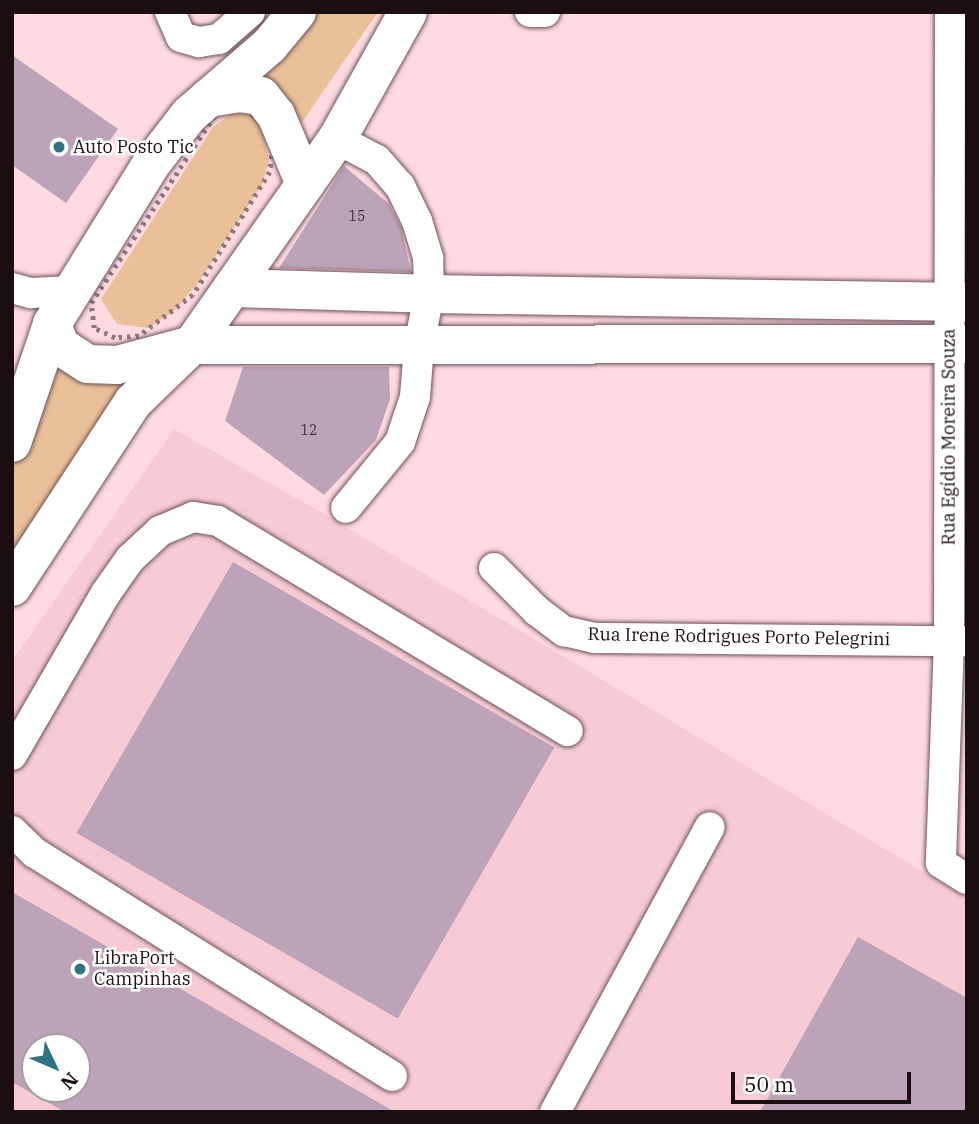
<!DOCTYPE html>
<html>
<head>
<meta charset="utf-8">
<style>
	body { margin:0 }
	#map { position:relative; width:979px; height:1124px; overflow:hidden; background:#fedae1; font-family:"IBM Plex Serif",serif }
	div>[style] { position:absolute }
	[style*='--x'] { left:calc(var(--x)*1px); top:calc(var(--y)*1px); width:calc(var(--w)*1px); rotate:calc(var(--a)*1deg) }
	.built>* { inset:0; background:#f6cbd4 }
	.green>* { inset:0; background:#e9c098 }
	.building>* { inset:0; background:#bda3b7; transform-origin:0 0 }
	.path>* { height:4.5px; margin-top:-2.25px; transform-origin:0; background:repeating-linear-gradient(90deg,#91787d 0 3.5px,transparent 0 8.5px) }
	.roads { filter:drop-shadow(0 0 2px #705259) drop-shadow(0 0 2px #705259) }
	.minor>* { height:30px; margin:-15px; padding:0 15px; transform-origin:15px; border-radius:15px; background:#fff }
	.major>* { height:38px; margin:-19px; padding:0 19px; transform-origin:19px; border-radius:19px; background:#fff }
	.dots>* { width:19px; height:19px; translate:-50% -50%; box-sizing:border-box; border:4px solid #fff; border-radius:50% }
	span { translate:-50% -50%; white-space:nowrap; text-align:center; line-height:1.15; -webkit-text-stroke:5px #fff; paint-order:stroke }
	.number-label { font-size:14px; color:#43333a }
	.number-label span { -webkit-text-stroke-width:0 }
	.poi-label { font-size:18px; color:#1a0e11 }
	.left { translate:0 -50%; text-align:left }
	.street-label { font-size:18px; color:#1a0e11 }
	.frame { position:absolute; inset:0; border:14px solid #1a0e11; pointer-events:none }
	.north { position:absolute; left:21px; top:1033px; width:70px; height:70px; box-sizing:border-box; background:#fff; border:2px solid #a39fa0; border-radius:50%; rotate:134deg; font-size:19px; font-weight:700; line-height:28px; text-align:center; color:#1a0e11 }
	.north::after { content:''; display:block; margin:auto; width:24px; height:32px; background:#2e7581; clip-path:polygon(50% 0,100% 100%,50% 72%,0 100%) }
	.scale { position:absolute; left:731px; top:1072px; width:180px; height:32px; box-sizing:border-box; border:4px solid #1a0e11; border-top:0; padding-left:9px; font-size:21px; line-height:24px; white-space:nowrap; color:#1a0e11; -webkit-text-stroke:5px #fff; paint-order:stroke }
</style>
</head>
<body>
<div id="map">
	<div class="built">
		<div style="clip-path:polygon(evenodd,174px 429px,333px 519px,967px 898px,967px 1112px,12px 1112px,12px 661px,174px 429px,35px 1047px,77px 1047px,77px 1089px,35px 1089px,35px 1047px)"></div>
	</div>
	<div class="green">
		<div style="clip-path:polygon(310px 12px,378px 12px,300px 125px,248px 78px)"></div>
		<div style="clip-path:polygon(233px 113px,248px 114px,261px 124px,269px 161px,262px 185px,198px 283px,175px 310px,149px 328px,117px 324px,101px 299px,213px 127px)"></div>
		<div style="clip-path:polygon(54px 357px,132px 376px,12px 564px,12px 459px)"></div>
	</div>
	<div class="building">
		<div style="clip-path:polygon(12px 55px,118px 129px,66px 203px,12px 165px)"></div>
		<div style="clip-path:polygon(344px 166px,389px 204px,401px 227px,411px 272px,279px 268px)"></div>
		<div style="clip-path:polygon(243px 367px,389px 367px,390px 399px,376px 440px,324px 495px,225px 421px)"></div>
		<div style="left:233px;top:562px;width:371px;height:313px;rotate:30deg"></div>
		<div style="clip-path:polygon(evenodd,12px 892px,395px 1112px,65px 1112px,12px 1082px,12px 892px,35px 1047px,77px 1047px,77px 1089px,35px 1089px,35px 1047px)"></div>
		<div style="clip-path:polygon(858px 937px,967px 998px,967px 1112px,760px 1112px)"></div>
	</div>
	<div class="path">
		<div style="--x:219;--y:109;--w:26;--a:0"></div>
		<div style="--x:245;--y:109;--w:26;--a:36"></div>
		<div style="--x:266;--y:124;--w:24;--a:73"></div>
		<div style="--x:273;--y:147;--w:25;--a:97"></div>
		<div style="--x:270;--y:172;--w:145;--a:122"></div>
		<div style="--x:193;--y:295;--w:68;--a:142.8"></div>
		<div style="--x:139;--y:336;--w:24;--a:175"></div>
		<div style="--x:115;--y:338;--w:23;--a:-155"></div>
		<div style="--x:94;--y:328;--w:25;--a:-97"></div>
		<div style="--x:91;--y:303;--w:232;--a:-56.6"></div>
	</div>
	<div class="roads">
		<div class="minor">
			<div style="--x:170;--y:12;--w:27;--a:66"></div>
			<div style="--x:181;--y:37;--w:19;--a:16"></div>
			<div style="--x:199;--y:42;--w:20;--a:-9"></div>
			<div style="--x:219;--y:39;--w:41;--a:-41.1"></div>
			<div style="--x:530;--y:12;--w:15;--a:0"></div>
			<div style="--x:950;--y:12;--w:628;--a:90.09"></div>
			<div style="--x:949;--y:640;--w:223;--a:92.1"></div>
			<div style="--x:941;--y:863;--w:31;--a:32"></div>
			<div style="--x:337;--y:139;--w:45;--a:27.7"></div>
			<div style="--x:377;--y:160;--w:35;--a:49"></div>
			<div style="--x:400;--y:186;--w:39;--a:64"></div>
			<div style="--x:417;--y:221;--w:39;--a:73"></div>
			<div style="--x:428;--y:258;--w:36;--a:88"></div>
			<div style="--x:429;--y:294;--w:53;--a:100.9"></div>
			<div style="--x:419;--y:346;--w:51;--a:94.5"></div>
			<div style="--x:415;--y:397;--w:47;--a:108.4"></div>
			<div style="--x:400;--y:442;--w:85;--a:129.3"></div>
			<div style="--x:12;--y:288;--w:20;--a:15"></div>
			<div style="--x:31;--y:293;--w:39;--a:-3"></div>
			<div style="--x:494;--y:568;--w:61;--a:45"></div>
			<div style="--x:537;--y:611;--w:34;--a:37"></div>
			<div style="--x:564;--y:631;--w:31;--a:13"></div>
			<div style="--x:594;--y:638;--w:373;--a:0.5"></div>
			<div style="--x:12;--y:755;--w:187;--a:-59.9"></div>
			<div style="--x:106;--y:593;--w:42;--a:-54.8"></div>
			<div style="--x:130;--y:559;--w:41;--a:-43"></div>
			<div style="--x:160;--y:531;--w:36;--a:-23"></div>
			<div style="--x:193;--y:517;--w:25;--a:9"></div>
			<div style="--x:218;--y:521;--w:408;--a:31"></div>
			<div style="--x:12;--y:831;--w:32;--a:44"></div>
			<div style="--x:35;--y:853;--w:421;--a:32"></div>
			<div style="--x:555;--y:1112;--w:324;--a:-61.5"></div>
		</div>
		<div class="major">
			<div style="--x:208;--y:98;--w:31;--a:-9"></div>
			<div style="--x:239;--y:93;--w:22;--a:8"></div>
			<div style="--x:261;--y:96;--w:24;--a:52"></div>
			<div style="--x:276;--y:115;--w:75;--a:67.2"></div>
			<div style="--x:232;--y:288;--w:197;--a:1.7"></div>
			<div style="--x:429;--y:294;--w:538;--a:0.85"></div>
			<div style="--x:52;--y:324;--w:23;--a:70"></div>
			<div style="--x:60;--y:346;--w:33;--a:33"></div>
			<div style="--x:88;--y:364;--w:29;--a:2"></div>
			<div style="--x:117;--y:365;--w:78;--a:-14.9"></div>
			<div style="--x:192;--y:345;--w:775;--a:-0.07"></div>
			<div style="--x:12;--y:443;--w:126;--a:-71.4"></div>
			<div style="--x:52;--y:324;--w:190;--a:-58.2"></div>
			<div style="--x:152;--y:163;--w:61;--a:-52.4"></div>
			<div style="--x:189;--y:115;--w:106;--a:-40.8"></div>
			<div style="--x:269;--y:46;--w:44;--a:-50.5"></div>
			<div style="--x:12;--y:587;--w:221;--a:-56.8"></div>
			<div style="--x:133;--y:402;--w:82;--a:-44"></div>
			<div style="--x:192;--y:345;--w:252;--a:-54.9"></div>
			<div style="--x:337;--y:139;--w:145;--a:-60.8"></div>
		</div>
	</div>
	<div class="dots">
		<div style="left:59px;top:147px;background:#2e7581"></div>
		<div style="left:80px;top:969px;background:#2e7581"></div>
	</div>
	<div class="number-label">
		<span style="left:357px;top:216px">15</span>
		<span style="left:309px;top:430px">12</span>
	</div>
	<div class="poi-label">
		<span class="left" style="left:73px;top:147px">Auto Posto Tic</span>
		<span class="left" style="left:94px;top:969px">LibraPort<br>Campinhas</span>
	</div>
	<div class="street-label">
		<span style="left:949px;top:437px;rotate:-90deg">Rua Egídio Moreira Souza</span>
		<span style="left:739px;top:637px;rotate:1deg">Rua Irene Rodrigues Porto Pelegrini</span>
	</div>
	<div class="frame"></div>
	<div class="north">N</div>
	<div class="scale">50 m</div>
</div>
</body>
</html>
